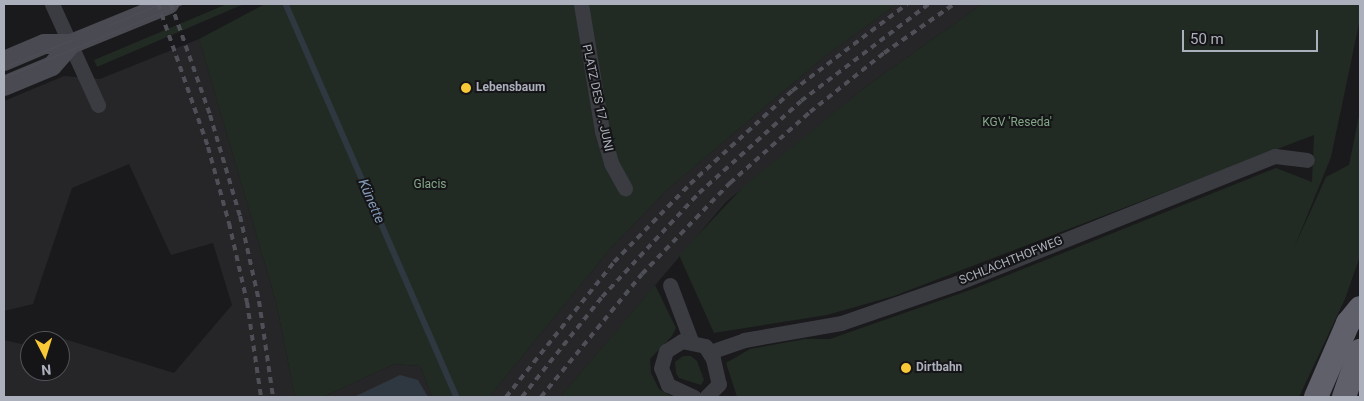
<!DOCTYPE html>
<html>
<head>
<meta charset="utf-8">
<style>
	body { margin:0 }
	#map { position:relative; width:1364px; height:401px; overflow:hidden; background:#1a1a1c; font-family:Roboto,sans-serif }
	div>[style] { position:absolute }
	[style*='--x'] { left:calc(var(--x)*1px); top:calc(var(--y)*1px); width:calc(var(--w)*1px); rotate:calc(var(--a)*1deg) }
	.built>* { inset:0; background:#262629 }
	.green>* { inset:0; background:#212b23 }
	.water>* { inset:0; background:#2f3841 }
	.stream>* { height:5.5px; margin:-2.75px; padding:0 2.75px; transform-origin:2.75px; border-radius:2.75px; background:#2f3841 }
	.minor>* { height:15px; margin:-7.5px; padding:0 7.5px; transform-origin:7.5px; border-radius:7.5px; background:#3b3b42 }
	.secondary>* { height:20px; margin:-10px; padding:0 10px; transform-origin:10px; border-radius:10px; background:#494a52 }
	.trunk>* { height:24px; margin:-12px; padding:0 12px; transform-origin:12px; border-radius:12px; background:#5f606a }
	.tram>* { height:1px; margin:-0.5px; padding:0 0.5px; transform-origin:0.5px; border-radius:0.5px; background:#4e4f57 }
	.rail>* { height:4px; margin-top:-2px; transform-origin:0; background:repeating-linear-gradient(90deg,#4e4f57 0 6px,transparent 0 11px) }
	.dots>* { width:14px; height:14px; translate:-50% -50%; box-sizing:border-box; border:2px solid #151517; border-radius:50% }
	span { translate:-50% -50%; white-space:nowrap; text-align:center; line-height:1.15; -webkit-text-stroke:4px #151517; paint-order:stroke }
	.poi-label { font-size:12px; color:#acb0bc; font-weight:700 }
	.left { translate:0 -50%; text-align:left }
	.street-label { font-size:12px; color:#acb0bc }
	.park-label { font-size:12px; color:#83a888 }
	.water-label { font-size:14px; color:#839ab8; font-style:italic }
	.frame { position:absolute; inset:0; border:5px solid #acb0bc; pointer-events:none }
	.north { position:absolute; left:20px; top:331px; width:50px; height:50px; box-sizing:border-box; background:#151517; border:1px solid #515359; border-radius:50%; rotate:175deg; font-size:14px; font-weight:700; line-height:20px; text-align:center; color:#acb0bc }
	.north::after { content:''; display:block; margin:auto; width:18px; height:22px; background:#f9c836; clip-path:polygon(50% 0,100% 100%,50% 72%,0 100%) }
	.scale { position:absolute; left:1182px; top:30px; width:136px; height:22px; box-sizing:border-box; border:2px solid #acb0bc; border-top:0; padding-left:6px; font-size:15px; line-height:18px; white-space:nowrap; color:#acb0bc; -webkit-text-stroke:4px #151517; paint-order:stroke }
</style>
</head>
<body>
<div id="map">
	<div class="built">
		<div style="clip-path:polygon(897px 4px,982px 4px,864px 88px,726px 202px,560px 397px,489px 397px,611px 248px,668px 189px,824px 57px)"></div>
		<div style="clip-path:polygon(199px 39px,276px 302px,295px 397px,4px 397px,4px 340px,30px 346px,30px 371px,60px 371px,60px 341px,43px 341px,45px 333px,174px 373px,232px 305px,213px 243px,171px 255px,129px 164px,72px 188px,33px 304px,4px 311px,4px 101px,64px 76px,100px 79px)"></div>
		<div style="clip-path:polygon(394px 364px,420px 366px,432px 397px,323px 397px)"></div>
	</div>
	<div class="green">
		<div style="clip-path:polygon(227px 4px,244px 4px,97px 67px,94px 60px)"></div>
		<div style="clip-path:polygon(265px 4px,897px 4px,824px 57px,668px 189px,611px 248px,489px 397px,432px 397px,420px 366px,394px 364px,323px 397px,295px 397px,276px 302px,199px 39px)"></div>
		<div style="clip-path:polygon(982px 4px,1360px 4px,1360px 19px,1331px 157px,1294px 248px,1326px 177px,1349px 165px,1360px 111px,1360px 256px,1345px 299px,1299px 397px,737px 397px,726px 363px,750px 349px,805px 339px,830px 339px,973px 289px,1276px 168px,1312px 182px,1314px 135px,894px 296px,827px 315px,714px 333px,679px 255px,745px 185px,864px 88px)"></div>
		<div style="clip-path:polygon(655px 285px,676px 328px,672px 336px,650px 359px,651px 373px,659px 389px,673px 397px,560px 397px)"></div>
		<div style="clip-path:polygon(683px 356px,691px 356px,697px 361px,704px 380px,701px 385px,679px 378px,676px 373px,675px 362px)"></div>
	</div>
	<div class="water">
		<div style="clip-path:polygon(400px 375px,418px 380px,428px 397px,354px 397px)"></div>
	</div>
	<div class="stream">
		<div style="--x:286;--y:4;--w:429;--a:66.5"></div>
	</div>
	<div class="minor">
		<div style="--x:52;--y:4;--w:111;--a:65.5"></div>
		<div style="--x:581;--y:4;--w:129;--a:80.6"></div>
		<div style="--x:602;--y:131;--w:33;--a:74"></div>
		<div style="--x:611;--y:163;--w:29;--a:61"></div>
		<div style="--x:670;--y:285;--w:60;--a:69.4"></div>
		<div style="--x:710;--y:352;--w:36;--a:-19"></div>
		<div style="--x:744;--y:340;--w:98;--a:-9.9"></div>
		<div style="--x:841;--y:323;--w:123;--a:-19"></div>
		<div style="--x:957;--y:283;--w:342;--a:-21.8"></div>
		<div style="--x:1275;--y:156;--w:32;--a:7"></div>
		<div style="--x:694;--y:397;--w:29;--a:-155"></div>
		<div style="--x:668;--y:385;--w:18;--a:-112"></div>
		<div style="--x:661;--y:368;--w:18;--a:-74"></div>
		<div style="--x:666;--y:351;--w:19;--a:-32"></div>
		<div style="--x:682;--y:341;--w:24;--a:12"></div>
		<div style="--x:705;--y:346;--w:15;--a:58"></div>
		<div style="--x:713;--y:359;--w:26;--a:77"></div>
		<div style="--x:719;--y:384;--w:18;--a:135"></div>
	</div>
	<div class="secondary">
		<div style="--x:4;--y:61;--w:43;--a:-23"></div>
		<div style="--x:44;--y:44;--w:27;--a:0"></div>
		<div style="--x:71;--y:44;--w:106;--a:-22.2"></div>
		<div style="--x:4;--y:86;--w:52;--a:-22.6"></div>
		<div style="--x:52;--y:66;--w:29;--a:-49"></div>
	</div>
	<div class="trunk">
		<div style="--x:1316;--y:397;--w:81;--a:-66.6"></div>
		<div style="--x:1348;--y:323;--w:19;--a:-51"></div>
		<div style="--x:1344;--y:397;--w:49;--a:-70.8"></div>
	</div>
	<div class="tram">
		<div style="--x:109;--y:25;--w:55;--a:-22.4"></div>
		<div style="--x:4;--y:67;--w:73;--a:-21.7"></div>
		<div style="--x:4;--y:77;--w:192;--a:-22.3"></div>
	</div>
	<div class="rail">
		<div style="--x:158;--y:4;--w:151;--a:70.7"></div>
		<div style="--x:208;--y:147;--w:79;--a:74.6"></div>
		<div style="--x:229;--y:223;--w:81;--a:77.2"></div>
		<div style="--x:247;--y:302;--w:96;--a:81.6"></div>
		<div style="--x:171;--y:4;--w:118;--a:70.6"></div>
		<div style="--x:210;--y:115;--w:105;--a:73.5"></div>
		<div style="--x:240;--y:216;--w:87;--a:77.4"></div>
		<div style="--x:259;--y:301;--w:97;--a:81.7"></div>
		<div style="--x:506;--y:397;--w:173;--a:-51.3"></div>
		<div style="--x:614;--y:262;--w:109;--a:-45.7"></div>
		<div style="--x:690;--y:184;--w:138;--a:-42.4"></div>
		<div style="--x:792;--y:91;--w:144;--a:-37.1"></div>
		<div style="--x:522;--y:397;--w:128;--a:-51.3"></div>
		<div style="--x:602;--y:297;--w:142;--a:-47"></div>
		<div style="--x:699;--y:193;--w:137;--a:-42"></div>
		<div style="--x:801;--y:101;--w:161;--a:-37.2"></div>
		<div style="--x:541;--y:397;--w:159;--a:-50.6"></div>
		<div style="--x:642;--y:274;--w:127;--a:-46"></div>
		<div style="--x:730;--y:183;--w:107;--a:-41.6"></div>
		<div style="--x:810;--y:112;--w:95;--a:-38.6"></div>
		<div style="--x:884;--y:53;--w:85;--a:-35"></div>
	</div>
	<div class="dots">
		<div style="left:466px;top:88px;background:#f9c836"></div>
		<div style="left:906px;top:368px;background:#f9c836"></div>
	</div>
	<div class="poi-label">
		<span class="left" style="left:476px;top:88px">Lebensbaum</span>
		<span class="left" style="left:916px;top:368px">Dirtbahn</span>
	</div>
	<div class="street-label">
		<span style="left:597px;top:98px;rotate:78deg">PLATZ DES 17. JUNI</span>
		<span style="left:1011px;top:261px;rotate:-22deg">SCHLACHTHOFWEG</span>
	</div>
	<div class="park-label">
		<span style="left:1017px;top:123px">KGV 'Reseda'</span>
		<span style="left:430px;top:185px">Glacis</span>
	</div>
	<div class="water-label">
		<span style="left:372px;top:201px;rotate:67deg">Künette</span>
	</div>
	<div class="frame"></div>
	<div class="north">N</div>
	<div class="scale">50 m</div>
</div>
</body>
</html>
